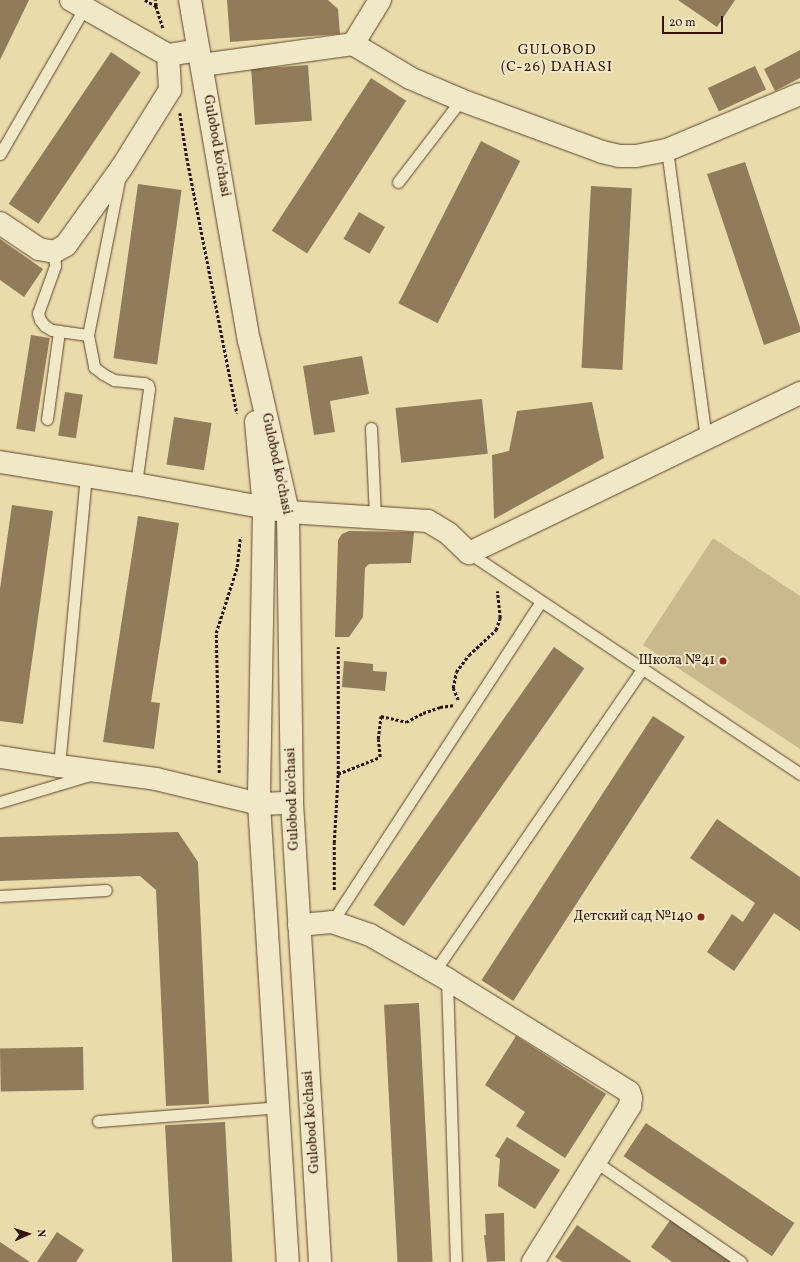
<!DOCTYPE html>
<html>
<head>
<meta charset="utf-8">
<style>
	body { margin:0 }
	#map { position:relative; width:800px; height:1262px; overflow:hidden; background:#eadbaa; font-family:Vollkorn,serif }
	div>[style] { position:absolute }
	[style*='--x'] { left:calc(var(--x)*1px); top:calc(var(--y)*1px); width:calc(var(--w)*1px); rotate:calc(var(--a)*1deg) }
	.green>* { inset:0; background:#cbb98e }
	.building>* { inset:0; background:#917b5a; transform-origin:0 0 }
	.path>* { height:2.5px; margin-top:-1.25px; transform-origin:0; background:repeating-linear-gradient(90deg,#311203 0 3px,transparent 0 5px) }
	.roads { filter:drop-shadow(0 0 1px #5f442d) drop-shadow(0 0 1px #5f442d) }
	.lane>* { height:11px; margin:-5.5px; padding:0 5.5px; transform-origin:5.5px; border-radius:5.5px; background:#f1e8c8 }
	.street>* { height:22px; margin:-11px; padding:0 11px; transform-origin:11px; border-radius:11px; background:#f1e8c8 }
	.secondary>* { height:22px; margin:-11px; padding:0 11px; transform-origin:11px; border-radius:11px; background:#f1e8c8 }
	.dots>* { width:11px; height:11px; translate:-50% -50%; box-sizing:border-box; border:2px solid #f1e8c8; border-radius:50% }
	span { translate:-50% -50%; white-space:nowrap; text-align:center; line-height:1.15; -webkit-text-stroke:3.5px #f1e8c8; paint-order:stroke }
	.street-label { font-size:14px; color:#311203 }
	.poi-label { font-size:14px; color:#311203 }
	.right { translate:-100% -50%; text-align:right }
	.neighbourhood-label { font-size:15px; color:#311203; letter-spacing:1px }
	.north { position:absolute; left:8px; top:1214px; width:40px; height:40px; -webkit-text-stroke:3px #f1e8c8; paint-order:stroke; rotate:87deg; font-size:11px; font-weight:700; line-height:16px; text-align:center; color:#311203 }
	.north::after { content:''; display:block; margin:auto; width:14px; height:18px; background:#311203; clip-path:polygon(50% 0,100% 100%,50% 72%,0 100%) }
	.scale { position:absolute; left:662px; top:16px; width:61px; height:18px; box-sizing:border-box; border:2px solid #311203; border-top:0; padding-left:5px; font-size:12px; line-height:14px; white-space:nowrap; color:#311203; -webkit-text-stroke:3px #f1e8c8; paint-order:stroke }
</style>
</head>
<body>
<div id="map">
	<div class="green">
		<div style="clip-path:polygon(713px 538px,800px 596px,800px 749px,643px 645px)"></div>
	</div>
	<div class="building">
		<div style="clip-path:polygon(0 0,29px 0,0 60px)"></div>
		<div style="clip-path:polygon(227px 0,328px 0,338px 9px,340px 34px,230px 42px)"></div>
		<div style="clip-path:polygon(678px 0,735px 0,717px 27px)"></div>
		<div style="clip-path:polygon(800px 50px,800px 78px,775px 91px,764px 69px)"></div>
		<div style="left:111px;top:52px;width:36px;height:183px;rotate:34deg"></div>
		<div style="left:308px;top:65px;width:56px;height:57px;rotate:86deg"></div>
		<div style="left:755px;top:66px;width:26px;height:52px;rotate:65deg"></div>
		<div style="left:371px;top:78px;width:42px;height:182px;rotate:33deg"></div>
		<div style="left:481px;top:141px;width:44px;height:182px;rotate:27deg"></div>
		<div style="clip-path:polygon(745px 162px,800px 327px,800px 332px,764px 345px,707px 174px)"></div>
		<div style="left:138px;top:184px;width:44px;height:176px;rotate:8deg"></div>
		<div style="left:591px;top:186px;width:41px;height:182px;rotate:3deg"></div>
		<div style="left:359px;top:212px;width:30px;height:31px;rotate:30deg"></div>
		<div style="clip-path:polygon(0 239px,43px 269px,24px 297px,0 280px)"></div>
		<div style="left:31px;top:335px;width:19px;height:95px;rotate:9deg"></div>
		<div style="clip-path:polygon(362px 356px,369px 394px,330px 401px,335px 432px,314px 435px,303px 366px)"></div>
		<div style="left:65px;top:392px;width:18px;height:44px;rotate:9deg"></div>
		<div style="left:482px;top:399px;width:55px;height:87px;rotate:84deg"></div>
		<div style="clip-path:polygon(592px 402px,604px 458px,494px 519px,492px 455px,509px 451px,517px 411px)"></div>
		<div style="left:174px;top:417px;width:38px;height:48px;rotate:9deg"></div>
		<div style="clip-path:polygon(12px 505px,53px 511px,23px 724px,0 721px,0 589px)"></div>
		<div style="clip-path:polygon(138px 516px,179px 523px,151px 702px,160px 703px,154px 749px,103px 742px)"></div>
		<div style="clip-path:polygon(349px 531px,414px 532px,411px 563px,369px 564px,365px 568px,363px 617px,349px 637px,335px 637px,338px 540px,342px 534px)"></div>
		<div style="left:554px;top:647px;width:37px;height:315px;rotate:35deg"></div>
		<div style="clip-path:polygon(344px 661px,373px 664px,373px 671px,387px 672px,385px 691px,342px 687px)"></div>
		<div style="left:653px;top:716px;width:38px;height:315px;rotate:33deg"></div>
		<div style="clip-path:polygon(717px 819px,800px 877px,800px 931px,774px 913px,734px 971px,707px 952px,732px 914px,743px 922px,755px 903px,690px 858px)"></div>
		<div style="clip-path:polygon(178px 832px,198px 862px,209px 1104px,166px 1106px,156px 890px,140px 876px,0 881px,0 837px)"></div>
		<div style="left:419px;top:1003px;width:259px;height:35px;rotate:87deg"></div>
		<div style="clip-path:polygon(516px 1036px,606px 1094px,565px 1158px,516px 1126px,525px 1112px,485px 1085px)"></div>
		<div style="left:83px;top:1047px;width:43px;height:83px;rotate:89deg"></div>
		<div style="left:225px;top:1122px;width:140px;height:60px;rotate:87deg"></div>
		<div style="left:646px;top:1123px;width:179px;height:40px;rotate:34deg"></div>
		<div style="clip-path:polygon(507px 1137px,560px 1170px,535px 1209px,498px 1186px,500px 1159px,495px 1156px)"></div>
		<div style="clip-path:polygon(504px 1213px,505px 1261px,487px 1262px,484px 1235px,486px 1235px,485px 1214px)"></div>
		<div style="clip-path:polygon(671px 1219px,732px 1262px,672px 1262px,651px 1247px)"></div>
		<div style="clip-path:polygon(577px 1225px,632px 1262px,563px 1262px,555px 1257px)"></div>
		<div style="clip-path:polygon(57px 1232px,84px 1250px,76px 1262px,37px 1262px)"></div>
		<div style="clip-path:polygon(0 1242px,30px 1262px,0 1262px)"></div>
	</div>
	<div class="path">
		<div style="--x:145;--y:0;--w:13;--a:29"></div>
		<div style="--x:156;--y:6;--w:6;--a:-99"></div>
		<div style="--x:156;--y:6;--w:23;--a:72"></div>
		<div style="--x:180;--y:113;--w:46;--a:81.2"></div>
		<div style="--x:187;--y:158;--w:260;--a:78.9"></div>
		<div style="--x:458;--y:700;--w:13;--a:-113"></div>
		<div style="--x:453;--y:688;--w:16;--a:-79"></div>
		<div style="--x:456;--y:672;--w:21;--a:-53"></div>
		<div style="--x:469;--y:655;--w:37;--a:-43"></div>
		<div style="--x:496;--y:630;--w:13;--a:-72"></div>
		<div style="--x:500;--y:618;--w:27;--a:-96"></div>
		<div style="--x:219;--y:773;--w:140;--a:-91.2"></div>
		<div style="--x:216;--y:633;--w:69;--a:-72.3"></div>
		<div style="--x:237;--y:567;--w:30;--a:-84"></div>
		<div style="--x:338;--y:774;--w:45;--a:-22"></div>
		<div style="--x:380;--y:757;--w:18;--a:-96"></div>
		<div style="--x:378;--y:739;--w:23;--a:-83"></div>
		<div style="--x:381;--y:716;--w:26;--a:13"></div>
		<div style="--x:406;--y:722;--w:19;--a:-28"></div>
		<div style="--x:423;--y:713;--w:18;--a:-19"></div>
		<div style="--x:440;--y:707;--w:15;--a:-8"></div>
		<div style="--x:334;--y:890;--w:47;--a:-90"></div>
		<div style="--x:334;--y:843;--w:69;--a:-86.7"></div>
		<div style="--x:338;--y:774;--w:127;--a:-90"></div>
	</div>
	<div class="roads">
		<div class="lane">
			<div style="--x:667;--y:150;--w:291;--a:82.3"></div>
			<div style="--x:0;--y:154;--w:170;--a:-60"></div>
			<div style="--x:398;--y:182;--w:103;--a:-52.5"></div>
			<div style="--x:54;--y:252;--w:14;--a:86"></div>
			<div style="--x:55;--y:266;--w:50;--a:109.9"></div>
			<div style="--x:38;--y:313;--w:7;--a:74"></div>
			<div style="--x:40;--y:320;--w:8;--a:50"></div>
			<div style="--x:45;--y:326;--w:8;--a:30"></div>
			<div style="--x:52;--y:330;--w:36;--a:8"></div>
			<div style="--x:88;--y:335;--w:33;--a:79"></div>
			<div style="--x:94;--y:367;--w:11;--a:38"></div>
			<div style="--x:103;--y:374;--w:13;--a:29"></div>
			<div style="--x:114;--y:380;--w:30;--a:6"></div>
			<div style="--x:144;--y:383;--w:4;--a:27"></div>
			<div style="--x:148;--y:385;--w:4;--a:76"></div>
			<div style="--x:149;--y:389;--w:96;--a:97.8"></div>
			<div style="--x:88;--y:335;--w:158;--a:-78.7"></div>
			<div style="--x:47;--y:419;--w:89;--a:-82.2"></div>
			<div style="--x:371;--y:428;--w:89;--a:87.4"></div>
			<div style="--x:469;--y:553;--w:398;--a:33.7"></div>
			<div style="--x:59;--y:766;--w:291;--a:-84.7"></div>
			<div style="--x:0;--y:802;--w:94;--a:-16.7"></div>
			<div style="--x:0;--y:896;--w:106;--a:-3.2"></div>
			<div style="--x:332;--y:922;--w:382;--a:-56.9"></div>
			<div style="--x:434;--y:972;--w:368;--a:-55.5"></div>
			<div style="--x:447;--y:979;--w:283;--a:88.2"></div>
			<div style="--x:98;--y:1121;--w:181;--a:-4.4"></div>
			<div style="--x:596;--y:1162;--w:176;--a:34.6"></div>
		</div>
		<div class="street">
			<div style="--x:71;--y:0;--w:112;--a:29.6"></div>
			<div style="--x:168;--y:55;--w:31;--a:-9"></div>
			<div style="--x:353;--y:44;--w:52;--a:-58.5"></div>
			<div style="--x:202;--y:65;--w:152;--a:-7.9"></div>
			<div style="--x:353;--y:44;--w:66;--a:30.8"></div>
			<div style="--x:410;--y:78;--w:56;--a:23.3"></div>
			<div style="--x:461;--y:100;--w:150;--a:20.2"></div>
			<div style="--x:602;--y:152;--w:17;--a:13"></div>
			<div style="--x:619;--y:156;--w:17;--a:0"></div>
			<div style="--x:636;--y:156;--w:32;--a:-11"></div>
			<div style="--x:667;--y:150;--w:144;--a:-22.8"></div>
			<div style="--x:0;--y:223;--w:47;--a:33.7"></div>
			<div style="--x:39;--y:249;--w:15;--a:11"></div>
			<div style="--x:54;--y:252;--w:14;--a:-30"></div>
			<div style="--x:66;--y:245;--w:96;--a:-54.3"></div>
			<div style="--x:122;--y:167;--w:91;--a:-58.1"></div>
			<div style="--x:170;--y:90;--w:35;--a:-93"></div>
			<div style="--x:0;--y:462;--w:138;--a:9.2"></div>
			<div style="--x:136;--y:484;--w:155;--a:10.4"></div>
			<div style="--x:288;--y:512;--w:140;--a:3.7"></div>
			<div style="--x:428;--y:521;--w:23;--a:31"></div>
			<div style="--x:448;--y:533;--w:29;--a:44"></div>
			<div style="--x:469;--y:553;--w:368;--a:-25.8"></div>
			<div style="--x:0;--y:757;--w:60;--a:8.7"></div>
			<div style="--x:59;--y:766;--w:98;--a:7.6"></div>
			<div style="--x:156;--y:779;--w:106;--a:13.6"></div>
			<div style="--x:259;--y:804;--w:33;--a:-2"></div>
			<div style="--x:299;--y:925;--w:33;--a:-5"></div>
			<div style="--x:332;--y:922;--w:40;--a:18.9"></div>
			<div style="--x:370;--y:935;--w:89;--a:29.7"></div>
			<div style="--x:447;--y:979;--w:214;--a:31.8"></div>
			<div style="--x:629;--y:1092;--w:6;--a:72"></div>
			<div style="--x:631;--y:1098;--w:8;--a:97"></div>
			<div style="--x:630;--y:1106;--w:184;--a:121.9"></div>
		</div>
		<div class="secondary">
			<div style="--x:190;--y:0;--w:345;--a:80.2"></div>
			<div style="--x:249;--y:340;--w:176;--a:77.2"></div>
			<div style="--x:288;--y:512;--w:291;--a:89.2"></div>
			<div style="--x:292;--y:803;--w:460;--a:86.5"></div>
			<div style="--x:256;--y:422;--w:86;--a:84.7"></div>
			<div style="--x:264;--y:508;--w:296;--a:91"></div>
			<div style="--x:259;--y:804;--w:459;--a:86.4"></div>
		</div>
	</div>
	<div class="dots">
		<div style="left:723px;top:661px;background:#8f2418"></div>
		<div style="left:701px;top:917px;background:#8f2418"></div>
	</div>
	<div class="street-label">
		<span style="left:216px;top:146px;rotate:80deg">Gulobod ko'chasi</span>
		<span style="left:276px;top:464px;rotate:78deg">Gulobod ko'chasi</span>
		<span style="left:293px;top:799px;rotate:-92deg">Gulobod ko'chasi</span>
		<span style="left:312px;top:1122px;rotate:-94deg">Gulobod ko'chasi</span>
	</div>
	<div class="poi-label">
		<span class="right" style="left:715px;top:661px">Школа №41</span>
		<span class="right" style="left:693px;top:917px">Детский сад №140</span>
	</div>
	<div class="neighbourhood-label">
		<span style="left:557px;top:59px">GULOBOD<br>(C-26) DAHASI</span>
	</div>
	<div class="north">N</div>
	<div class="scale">20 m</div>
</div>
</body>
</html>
